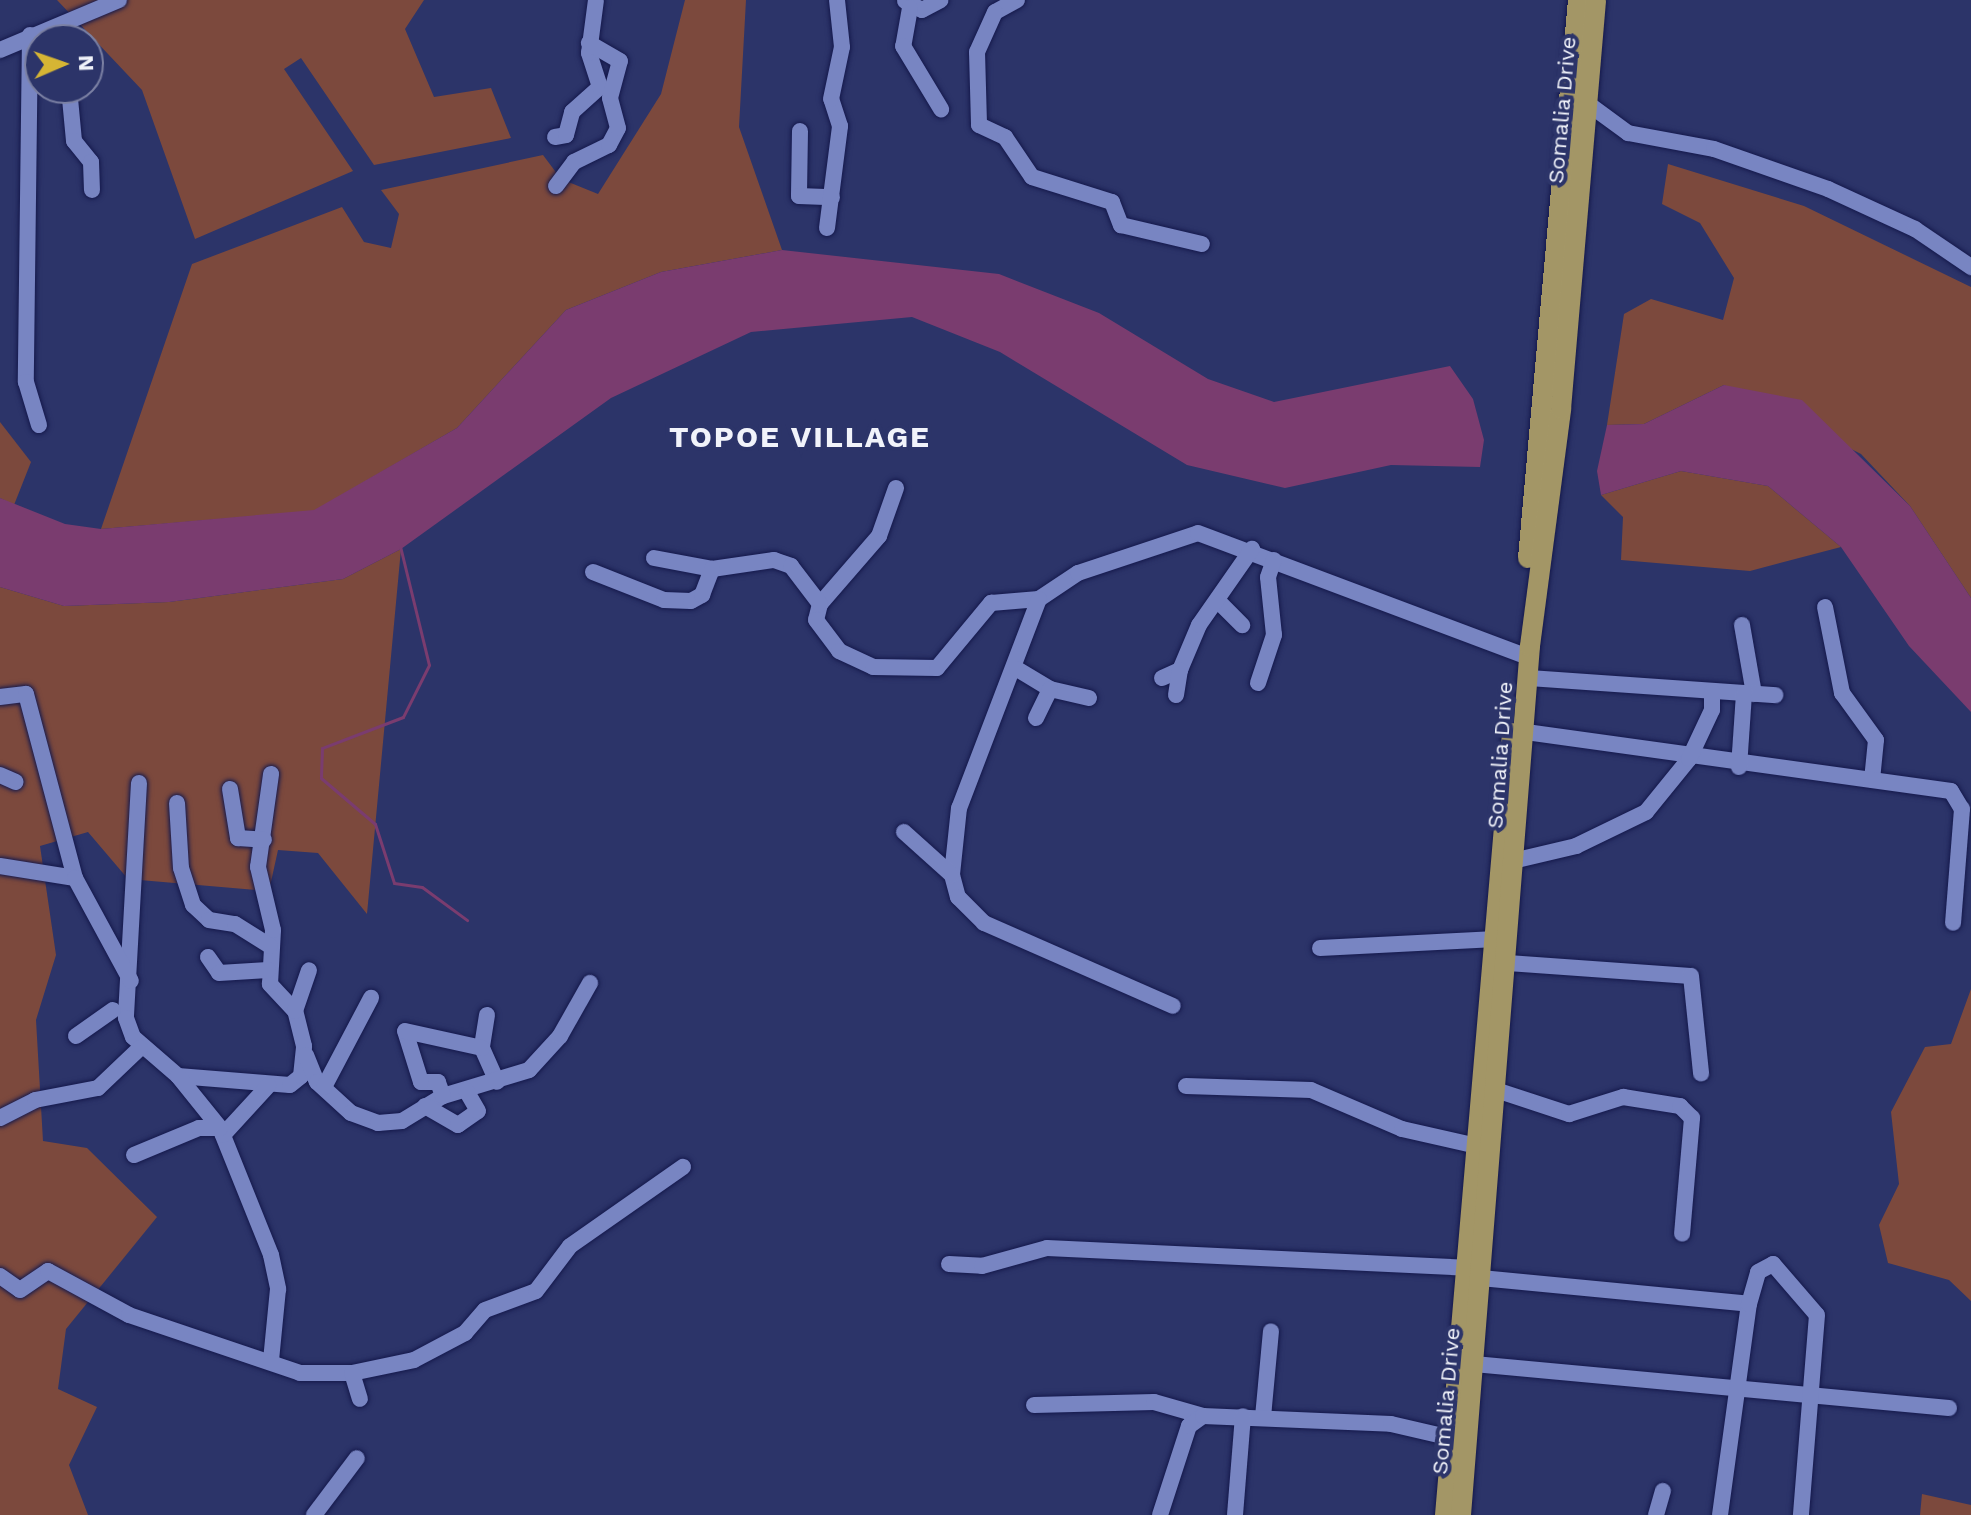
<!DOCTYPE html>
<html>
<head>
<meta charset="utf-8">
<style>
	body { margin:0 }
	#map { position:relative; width:1971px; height:1515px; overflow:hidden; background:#2c3469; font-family:"Work Sans",sans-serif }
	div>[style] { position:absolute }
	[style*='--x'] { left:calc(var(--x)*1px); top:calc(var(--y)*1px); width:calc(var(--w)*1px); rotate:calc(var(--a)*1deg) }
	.green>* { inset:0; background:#7c493d }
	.water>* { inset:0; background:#7a3c6f }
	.stream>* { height:3px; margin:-1.5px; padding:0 1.5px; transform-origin:1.5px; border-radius:1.5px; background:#7a3c6f }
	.roads { filter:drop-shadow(0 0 2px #15194c) drop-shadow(0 0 2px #15194c) }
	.minor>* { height:16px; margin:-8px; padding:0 8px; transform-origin:8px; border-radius:8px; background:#7885c2 }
	.major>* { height:20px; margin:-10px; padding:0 10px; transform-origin:10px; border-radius:10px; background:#a39666 }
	span { translate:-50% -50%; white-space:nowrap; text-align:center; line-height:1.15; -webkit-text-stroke:8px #2c3469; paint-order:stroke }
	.street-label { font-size:22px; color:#f1f3fa }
	.district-label { font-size:30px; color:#f1f3fa; font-weight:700; letter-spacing:2px }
	.north { position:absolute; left:24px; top:24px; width:80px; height:80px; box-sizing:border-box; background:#2c3469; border:2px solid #7b80a3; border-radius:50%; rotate:88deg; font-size:22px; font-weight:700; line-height:32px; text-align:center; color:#f1f3fa }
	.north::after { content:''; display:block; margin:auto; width:28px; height:36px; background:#d6b534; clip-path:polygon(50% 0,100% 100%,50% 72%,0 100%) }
</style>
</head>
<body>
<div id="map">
	<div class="green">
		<div style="clip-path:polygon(57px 0,424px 0,405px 29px,434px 97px,491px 88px,511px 138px,374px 165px,301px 58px,284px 69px,353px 171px,195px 239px,142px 90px)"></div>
		<div style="clip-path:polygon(685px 0,746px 0,739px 127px,782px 250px,661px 272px,566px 310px,457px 428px,314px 511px,101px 529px,192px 264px,342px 207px,364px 242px,391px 248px,399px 214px,381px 190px,543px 155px,561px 179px,598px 194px,661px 94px)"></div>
		<div style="clip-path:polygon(1668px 164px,1804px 206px,1971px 287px,1971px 598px,1910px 506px,1861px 454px,1724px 385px,1644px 424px,1607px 425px,1624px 314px,1651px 299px,1723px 320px,1734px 278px,1700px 223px,1662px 204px)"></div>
		<div style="clip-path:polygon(0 422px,31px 462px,14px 505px,0 498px)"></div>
		<div style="clip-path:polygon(1681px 471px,1768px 486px,1841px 547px,1750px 571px,1621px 560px,1623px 517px,1601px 495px)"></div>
		<div style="clip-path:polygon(401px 549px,367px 914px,318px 853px,278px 850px,269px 891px,128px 879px,88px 832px,40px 846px,56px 955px,36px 1020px,43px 1141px,87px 1148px,157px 1217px,66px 1329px,58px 1389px,97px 1407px,69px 1465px,88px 1515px,0 1515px,0 587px,64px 606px,169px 602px,343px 579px)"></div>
		<div style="clip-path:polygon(1971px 989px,1971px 1301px,1949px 1280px,1888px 1263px,1879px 1225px,1899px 1184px,1891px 1112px,1925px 1047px,1951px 1044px)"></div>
		<div style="clip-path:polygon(1922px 1494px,1971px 1505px,1971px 1515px,1920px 1515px)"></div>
	</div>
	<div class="water">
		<div style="clip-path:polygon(782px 250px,999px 274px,1099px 313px,1208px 379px,1274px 402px,1450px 366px,1473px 399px,1484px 440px,1480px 467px,1391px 465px,1285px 488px,1187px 465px,1000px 352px,912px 317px,751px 332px,611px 398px,401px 549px,343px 579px,169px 602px,64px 606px,0 587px,0 498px,65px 524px,101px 529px,314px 510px,457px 428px,566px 310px,661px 272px)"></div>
		<div style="clip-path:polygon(1724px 385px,1802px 400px,1910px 506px,1971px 598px,1971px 712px,1909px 646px,1841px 547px,1768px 486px,1681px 471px,1601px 495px,1597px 471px,1607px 425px,1644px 424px)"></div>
	</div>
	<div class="stream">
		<div style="--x:400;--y:546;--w:122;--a:76.3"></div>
		<div style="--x:429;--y:665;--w:58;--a:116.6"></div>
		<div style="--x:403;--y:717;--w:87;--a:159.1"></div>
		<div style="--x:322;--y:748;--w:30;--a:92"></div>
		<div style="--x:321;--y:778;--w:71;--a:40.4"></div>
		<div style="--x:375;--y:824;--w:62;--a:72.1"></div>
		<div style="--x:394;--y:883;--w:28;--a:8"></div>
		<div style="--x:422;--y:887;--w:56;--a:36.3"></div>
	</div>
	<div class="roads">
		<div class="minor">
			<div style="--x:1017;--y:0;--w:25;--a:151"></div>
			<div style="--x:995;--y:12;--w:44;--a:114.2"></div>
			<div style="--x:977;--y:52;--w:73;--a:88.4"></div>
			<div style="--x:979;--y:125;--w:29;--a:25"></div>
			<div style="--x:1005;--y:137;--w:48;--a:56"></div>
			<div style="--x:1032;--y:177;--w:84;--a:17.4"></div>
			<div style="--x:1112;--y:202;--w:25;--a:69"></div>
			<div style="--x:1121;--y:225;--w:83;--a:13.2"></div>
			<div style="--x:905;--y:1;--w:19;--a:28"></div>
			<div style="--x:922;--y:10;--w:21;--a:-28"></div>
			<div style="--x:910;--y:8;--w:39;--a:100"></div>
			<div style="--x:903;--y:46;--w:74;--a:58.9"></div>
			<div style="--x:30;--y:35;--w:347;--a:90.7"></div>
			<div style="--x:26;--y:382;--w:45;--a:73.2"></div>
			<div style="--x:0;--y:50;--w:129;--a:-22.8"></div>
			<div style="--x:69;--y:88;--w:53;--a:84.6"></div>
			<div style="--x:74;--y:141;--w:27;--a:51"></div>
			<div style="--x:91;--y:162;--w:28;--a:88"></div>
			<div style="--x:1587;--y:103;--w:51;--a:36.2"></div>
			<div style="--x:1628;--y:133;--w:87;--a:10.5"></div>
			<div style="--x:1714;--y:149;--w:121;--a:19.3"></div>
			<div style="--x:1828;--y:189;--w:96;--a:24.7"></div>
			<div style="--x:1915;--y:229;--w:68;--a:34.2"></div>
			<div style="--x:800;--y:131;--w:65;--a:90.9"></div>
			<div style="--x:799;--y:196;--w:33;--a:2"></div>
			<div style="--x:555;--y:137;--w:11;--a:-10"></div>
			<div style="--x:566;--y:135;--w:24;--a:-75"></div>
			<div style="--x:572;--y:112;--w:38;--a:-42"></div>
			<div style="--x:600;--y:87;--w:36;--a:-108"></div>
			<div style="--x:589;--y:53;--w:53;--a:-82.5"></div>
			<div style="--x:556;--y:186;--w:30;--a:-53"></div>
			<div style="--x:574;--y:162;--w:39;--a:-26"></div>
			<div style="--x:609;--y:145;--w:19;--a:-62"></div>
			<div style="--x:618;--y:128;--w:31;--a:-105"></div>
			<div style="--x:610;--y:98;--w:38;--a:-75"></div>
			<div style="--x:620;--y:61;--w:36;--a:-150"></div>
			<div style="--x:827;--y:228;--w:103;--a:-82.7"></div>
			<div style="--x:840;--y:126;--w:28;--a:-108"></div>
			<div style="--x:831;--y:99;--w:53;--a:-78.1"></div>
			<div style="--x:842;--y:47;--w:47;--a:-96.1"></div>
			<div style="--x:896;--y:488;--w:51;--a:109.5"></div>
			<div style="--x:879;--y:536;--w:90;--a:130.9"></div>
			<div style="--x:820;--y:604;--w:16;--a:104"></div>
			<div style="--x:816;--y:620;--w:39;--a:53"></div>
			<div style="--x:839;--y:651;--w:38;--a:25"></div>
			<div style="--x:873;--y:667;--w:64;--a:0.9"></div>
			<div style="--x:937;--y:668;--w:85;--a:-50.3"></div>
			<div style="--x:991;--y:603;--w:48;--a:-4.8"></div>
			<div style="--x:1039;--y:599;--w:47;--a:-33.7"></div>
			<div style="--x:1078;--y:573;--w:126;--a:-18.4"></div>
			<div style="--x:1198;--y:533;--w:344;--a:20.6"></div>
			<div style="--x:654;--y:558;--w:59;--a:10.7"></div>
			<div style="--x:712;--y:569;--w:63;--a:-8.3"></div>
			<div style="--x:774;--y:560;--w:18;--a:19"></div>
			<div style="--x:791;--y:566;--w:48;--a:52.7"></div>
			<div style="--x:593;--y:572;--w:76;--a:21.5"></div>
			<div style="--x:664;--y:600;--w:27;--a:2"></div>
			<div style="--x:691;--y:601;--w:13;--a:-29"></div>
			<div style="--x:702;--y:595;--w:28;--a:-69"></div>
			<div style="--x:1039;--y:599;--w:224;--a:110.9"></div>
			<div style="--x:959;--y:808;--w:67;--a:96"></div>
			<div style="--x:952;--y:875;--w:23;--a:75"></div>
			<div style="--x:958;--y:897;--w:37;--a:45"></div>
			<div style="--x:984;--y:923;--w:206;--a:23.7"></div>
			<div style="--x:1219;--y:602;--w:33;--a:45"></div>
			<div style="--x:1825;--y:607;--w:88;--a:78.8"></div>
			<div style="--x:1842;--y:693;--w:58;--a:54.1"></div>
			<div style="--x:1876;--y:740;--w:40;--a:95.7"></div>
			<div style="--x:1742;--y:625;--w:70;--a:80.1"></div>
			<div style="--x:1017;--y:669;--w:39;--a:31"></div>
			<div style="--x:1050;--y:689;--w:40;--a:13"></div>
			<div style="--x:1162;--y:678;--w:20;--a:-24"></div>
			<div style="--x:1180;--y:670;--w:49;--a:-67.1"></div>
			<div style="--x:1199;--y:625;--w:93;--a:-55.1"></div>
			<div style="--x:1530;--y:678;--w:246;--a:4"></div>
			<div style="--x:1258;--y:683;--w:51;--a:-71.6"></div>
			<div style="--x:1274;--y:635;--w:58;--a:-95.9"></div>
			<div style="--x:1268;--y:577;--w:18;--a:-71"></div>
			<div style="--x:1176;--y:695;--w:25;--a:-81"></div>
			<div style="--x:0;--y:697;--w:26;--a:-7"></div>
			<div style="--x:26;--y:694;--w:190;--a:75.1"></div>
			<div style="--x:1036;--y:718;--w:32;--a:-64"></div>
			<div style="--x:1526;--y:732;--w:429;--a:7.9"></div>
			<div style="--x:1951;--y:791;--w:21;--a:59"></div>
			<div style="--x:1962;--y:809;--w:114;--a:94.5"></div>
			<div style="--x:1739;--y:767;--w:74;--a:-86.1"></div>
			<div style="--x:0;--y:775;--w:17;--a:24"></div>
			<div style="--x:139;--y:783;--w:235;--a:93.2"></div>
			<div style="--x:126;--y:1018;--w:20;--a:70"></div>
			<div style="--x:133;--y:1037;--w:60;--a:40.9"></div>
			<div style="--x:178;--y:1076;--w:112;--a:4.6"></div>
			<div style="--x:290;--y:1085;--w:14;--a:-39"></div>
			<div style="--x:301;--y:1076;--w:30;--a:-84"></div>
			<div style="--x:304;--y:1046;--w:36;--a:-104"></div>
			<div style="--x:295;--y:1011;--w:37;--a:-133"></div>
			<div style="--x:270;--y:984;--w:54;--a:-86.8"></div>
			<div style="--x:273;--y:930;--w:65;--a:-103.4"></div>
			<div style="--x:258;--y:867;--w:94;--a:-82"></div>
			<div style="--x:230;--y:789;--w:50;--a:80.7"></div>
			<div style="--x:238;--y:838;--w:26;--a:4"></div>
			<div style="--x:177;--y:803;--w:65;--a:86.5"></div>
			<div style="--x:181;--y:868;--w:39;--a:72"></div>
			<div style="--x:193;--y:905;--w:22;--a:43"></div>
			<div style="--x:209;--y:920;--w:26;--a:9"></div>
			<div style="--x:235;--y:924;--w:41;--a:32.2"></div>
			<div style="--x:904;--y:832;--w:64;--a:41.9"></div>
			<div style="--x:1517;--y:860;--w:61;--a:-13.3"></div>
			<div style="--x:1576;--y:846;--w:78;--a:-25.9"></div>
			<div style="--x:1646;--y:812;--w:68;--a:-50.9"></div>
			<div style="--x:1689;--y:759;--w:54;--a:-64.9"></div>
			<div style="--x:1712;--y:710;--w:18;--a:-90"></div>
			<div style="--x:0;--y:866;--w:76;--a:9.1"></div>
			<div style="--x:75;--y:878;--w:117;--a:61.5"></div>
			<div style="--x:1320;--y:948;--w:176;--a:-2.9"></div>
			<div style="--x:208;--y:957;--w:19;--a:55"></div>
			<div style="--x:219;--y:973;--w:49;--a:-3.5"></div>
			<div style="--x:1508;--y:963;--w:183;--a:4.1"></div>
			<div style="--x:1691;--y:976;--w:98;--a:84.1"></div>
			<div style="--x:295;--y:1011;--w:43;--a:-71.1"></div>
			<div style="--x:487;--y:1015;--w:33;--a:99"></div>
			<div style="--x:482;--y:1048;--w:37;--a:66"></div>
			<div style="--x:76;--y:1036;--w:45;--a:-35.1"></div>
			<div style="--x:306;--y:1055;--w:29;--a:68"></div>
			<div style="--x:317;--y:1082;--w:46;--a:42.4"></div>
			<div style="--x:351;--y:1113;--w:29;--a:20"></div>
			<div style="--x:378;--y:1123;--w:24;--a:-5"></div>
			<div style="--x:402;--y:1121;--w:48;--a:-31.4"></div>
			<div style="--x:443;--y:1096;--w:90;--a:-16.8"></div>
			<div style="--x:529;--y:1070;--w:46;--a:-47.6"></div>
			<div style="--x:560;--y:1036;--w:61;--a:-60.5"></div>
			<div style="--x:178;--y:1076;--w:67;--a:51.1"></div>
			<div style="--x:220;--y:1128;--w:137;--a:68.1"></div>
			<div style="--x:271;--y:1255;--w:35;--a:78"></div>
			<div style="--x:278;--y:1289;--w:71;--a:95.6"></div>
			<div style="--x:1186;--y:1086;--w:125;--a:1.8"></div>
			<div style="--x:1311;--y:1090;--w:99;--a:23.2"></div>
			<div style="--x:1402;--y:1129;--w:77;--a:12.8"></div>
			<div style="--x:324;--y:1087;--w:101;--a:-62.2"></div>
			<div style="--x:1499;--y:1091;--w:74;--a:18.2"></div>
			<div style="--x:1569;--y:1114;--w:57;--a:-17.5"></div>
			<div style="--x:1623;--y:1097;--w:58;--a:9"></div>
			<div style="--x:1680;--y:1106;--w:17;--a:45"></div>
			<div style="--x:1692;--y:1118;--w:116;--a:94.9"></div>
			<div style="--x:443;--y:1096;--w:15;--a:-110"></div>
			<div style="--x:438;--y:1082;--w:17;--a:180"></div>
			<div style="--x:421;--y:1082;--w:53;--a:-107.4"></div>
			<div style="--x:405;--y:1031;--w:79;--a:12.4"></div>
			<div style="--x:425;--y:1106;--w:38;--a:30"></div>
			<div style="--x:458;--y:1125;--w:24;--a:-35"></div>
			<div style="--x:478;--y:1111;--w:24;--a:-120"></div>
			<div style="--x:0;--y:1118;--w:39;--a:-27"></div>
			<div style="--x:35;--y:1100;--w:64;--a:-10.8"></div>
			<div style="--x:98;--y:1088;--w:58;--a:-43.6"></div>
			<div style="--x:223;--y:1135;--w:67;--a:-47.4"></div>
			<div style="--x:134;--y:1155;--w:70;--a:-22.6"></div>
			<div style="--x:199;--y:1128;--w:21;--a:0"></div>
			<div style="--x:949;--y:1264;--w:33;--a:3"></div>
			<div style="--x:982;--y:1266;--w:67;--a:-15.5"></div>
			<div style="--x:1047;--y:1248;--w:428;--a:2.7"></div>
			<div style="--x:0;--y:1276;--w:24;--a:35"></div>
			<div style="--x:20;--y:1290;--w:34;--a:-34"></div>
			<div style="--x:48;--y:1271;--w:92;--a:28.5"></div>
			<div style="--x:129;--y:1315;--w:181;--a:18.7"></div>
			<div style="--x:300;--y:1373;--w:52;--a:0"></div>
			<div style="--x:352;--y:1373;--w:63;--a:-11.8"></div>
			<div style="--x:414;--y:1360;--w:58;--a:-27.9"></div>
			<div style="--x:465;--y:1333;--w:30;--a:-49"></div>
			<div style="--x:485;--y:1310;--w:54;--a:-20.4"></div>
			<div style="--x:536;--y:1291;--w:56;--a:-52.9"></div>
			<div style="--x:570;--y:1246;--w:138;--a:-35"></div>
			<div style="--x:1481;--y:1278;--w:269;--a:5.5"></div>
			<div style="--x:1474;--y:1364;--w:477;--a:5.3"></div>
			<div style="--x:352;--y:1373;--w:27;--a:73"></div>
			<div style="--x:1034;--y:1405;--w:120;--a:-1.4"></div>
			<div style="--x:1154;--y:1402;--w:51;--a:15.9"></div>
			<div style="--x:1263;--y:1417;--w:86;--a:-84.7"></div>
			<div style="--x:314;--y:1515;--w:71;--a:-53"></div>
			<div style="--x:1160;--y:1515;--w:94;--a:-72"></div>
			<div style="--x:1189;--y:1426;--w:17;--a:-36"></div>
			<div style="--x:1203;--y:1416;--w:188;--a:2.4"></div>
			<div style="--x:1391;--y:1424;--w:62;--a:13.1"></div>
			<div style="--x:1235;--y:1515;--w:99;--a:-85.4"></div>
			<div style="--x:1656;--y:1515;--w:25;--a:-74"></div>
			<div style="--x:1720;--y:1515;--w:213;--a:-82.2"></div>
			<div style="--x:1749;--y:1304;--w:33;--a:-74"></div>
			<div style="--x:1758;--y:1272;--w:17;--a:-28"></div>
			<div style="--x:1773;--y:1264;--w:67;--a:49.2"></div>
			<div style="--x:1817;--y:1315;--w:201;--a:94.6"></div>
		</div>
		<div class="major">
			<div style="--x:1528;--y:558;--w:560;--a:-84.88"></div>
			<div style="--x:1445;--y:1515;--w:785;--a:-85.1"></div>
			<div style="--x:1461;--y:1515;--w:872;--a:-85.46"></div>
			<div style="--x:1530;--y:646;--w:239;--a:-82.5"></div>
			<div style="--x:1561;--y:409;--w:410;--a:-85.1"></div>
		</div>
	</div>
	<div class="street-label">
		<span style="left:1562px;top:110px;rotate:-85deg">Somalia Drive</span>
		<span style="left:1500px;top:755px;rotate:-86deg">Somalia Drive</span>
		<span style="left:1446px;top:1401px;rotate:-85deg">Somalia Drive</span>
	</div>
	<div class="district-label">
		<span style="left:800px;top:437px">TOPOE VILLAGE</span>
	</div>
	<div class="north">N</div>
</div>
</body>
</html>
